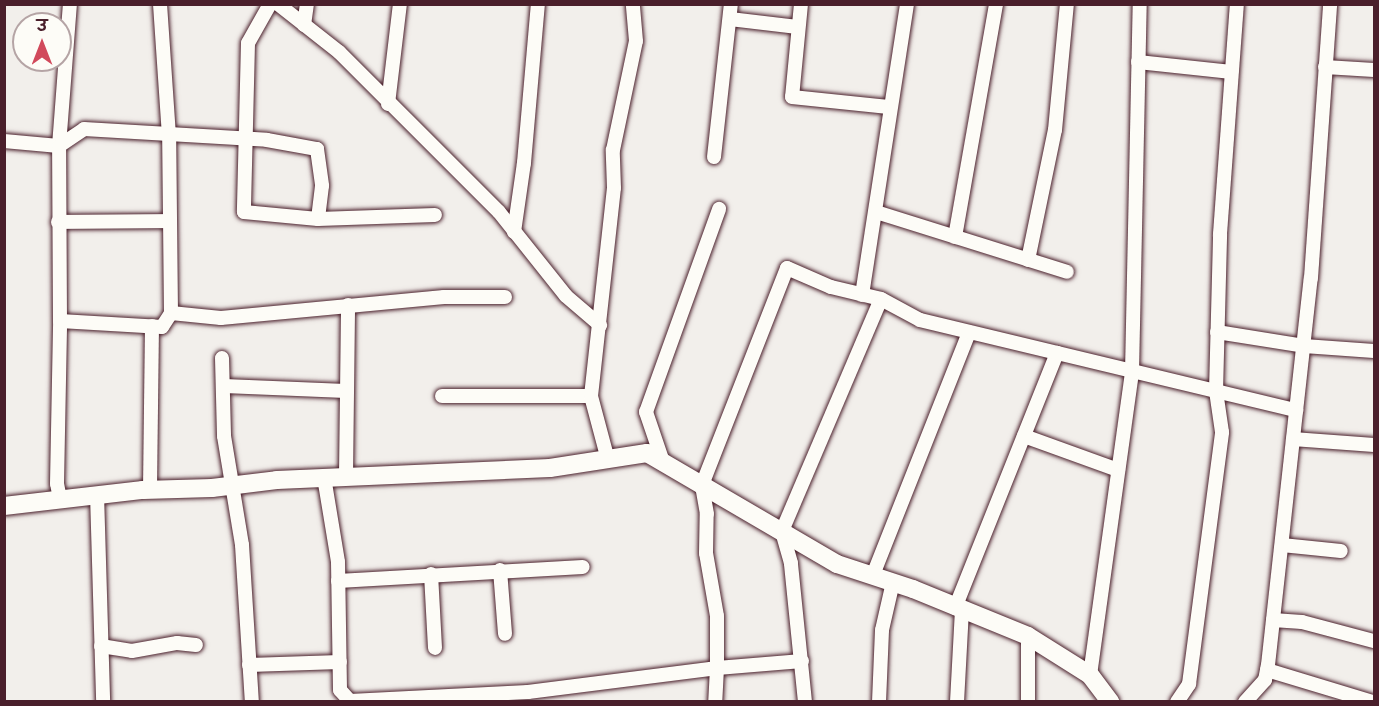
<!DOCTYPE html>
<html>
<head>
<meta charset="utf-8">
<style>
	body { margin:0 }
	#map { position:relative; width:1379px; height:706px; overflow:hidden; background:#f2efeb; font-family:Pangolin,"Playpen Sans Deva",sans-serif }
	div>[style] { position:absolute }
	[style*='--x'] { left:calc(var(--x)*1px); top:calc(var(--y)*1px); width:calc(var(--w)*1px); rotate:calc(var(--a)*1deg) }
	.roads { filter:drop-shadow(0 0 2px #4a1f2b) drop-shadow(0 0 2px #4a1f2b) }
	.minor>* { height:14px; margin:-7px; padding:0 7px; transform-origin:7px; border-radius:7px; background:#fdfcf7 }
	.tertiary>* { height:18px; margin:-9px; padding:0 9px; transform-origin:9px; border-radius:9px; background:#fdfcf7 }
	span { translate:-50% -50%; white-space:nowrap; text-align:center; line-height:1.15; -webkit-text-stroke:6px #fdfcf7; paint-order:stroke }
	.frame { position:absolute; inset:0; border:6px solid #4a1f2b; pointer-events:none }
	.north { position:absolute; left:12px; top:12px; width:60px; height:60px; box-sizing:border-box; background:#fdfcf7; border:2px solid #b5a4a5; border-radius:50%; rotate:0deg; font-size:16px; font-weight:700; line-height:24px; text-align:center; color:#4a1f2b }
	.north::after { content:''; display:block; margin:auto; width:21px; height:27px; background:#d1495b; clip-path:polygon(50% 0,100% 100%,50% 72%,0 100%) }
</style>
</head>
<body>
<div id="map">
	<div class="roads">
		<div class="minor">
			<div style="--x:270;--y:4;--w:45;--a:119.4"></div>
			<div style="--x:248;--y:43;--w:169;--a:91.4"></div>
			<div style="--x:244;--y:212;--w:74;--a:5.4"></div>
			<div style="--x:278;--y:4;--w:78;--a:38.2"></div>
			<div style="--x:339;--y:52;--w:226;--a:45"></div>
			<div style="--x:499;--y:212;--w:107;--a:51.4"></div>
			<div style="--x:566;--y:296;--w:45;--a:40.5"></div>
			<div style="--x:801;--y:4;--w:93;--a:95.5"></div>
			<div style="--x:792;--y:97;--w:97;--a:5.9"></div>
			<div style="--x:730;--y:19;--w:68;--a:6.7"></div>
			<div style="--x:304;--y:25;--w:21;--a:-82"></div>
			<div style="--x:1138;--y:62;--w:94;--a:6.1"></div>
			<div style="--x:1325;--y:67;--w:49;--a:3.5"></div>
			<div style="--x:388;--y:104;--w:101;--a:-83.2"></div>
			<div style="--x:4;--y:141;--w:55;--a:5.2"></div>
			<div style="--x:59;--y:146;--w:142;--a:-85.6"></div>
			<div style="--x:714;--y:157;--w:154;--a:-83.7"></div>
			<div style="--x:876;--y:212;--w:200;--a:17.4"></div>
			<div style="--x:58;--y:222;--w:112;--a:-0.5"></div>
			<div style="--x:514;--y:232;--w:70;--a:-81.8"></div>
			<div style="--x:524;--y:163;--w:160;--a:-85"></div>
			<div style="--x:955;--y:237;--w:237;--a:-80"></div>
			<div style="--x:1028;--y:260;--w:133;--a:-78.3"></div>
			<div style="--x:1055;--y:130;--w:127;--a:-84.6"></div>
			<div style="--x:862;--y:295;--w:294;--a:-81.2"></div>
			<div style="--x:171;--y:313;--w:50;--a:5.7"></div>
			<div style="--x:221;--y:318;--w:224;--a:-5.4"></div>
			<div style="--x:444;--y:297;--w:61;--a:0"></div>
			<div style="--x:60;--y:321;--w:175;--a:-90.3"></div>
			<div style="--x:59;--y:146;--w:30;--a:-34"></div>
			<div style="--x:84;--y:129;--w:183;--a:3.4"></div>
			<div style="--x:267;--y:140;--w:51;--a:10.2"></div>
			<div style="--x:317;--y:149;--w:37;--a:82"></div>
			<div style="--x:322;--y:186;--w:33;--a:97"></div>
			<div style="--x:318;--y:219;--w:117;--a:-2"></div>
			<div style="--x:1217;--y:332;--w:88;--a:9.1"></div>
			<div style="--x:1304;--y:346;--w:70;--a:4.1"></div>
			<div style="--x:222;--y:358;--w:78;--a:88.5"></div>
			<div style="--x:224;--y:436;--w:110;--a:80.6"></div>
			<div style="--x:242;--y:545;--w:157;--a:86.4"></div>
			<div style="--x:224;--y:386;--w:122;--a:2.3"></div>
			<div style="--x:442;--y:396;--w:149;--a:0"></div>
			<div style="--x:1024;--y:436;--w:100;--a:19.9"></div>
			<div style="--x:1293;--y:439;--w:81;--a:4.2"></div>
			<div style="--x:608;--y:460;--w:66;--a:-104.9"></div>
			<div style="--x:591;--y:396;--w:209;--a:-83.7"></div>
			<div style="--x:614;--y:188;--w:38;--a:-92"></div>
			<div style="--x:613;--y:150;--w:111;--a:-78.1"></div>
			<div style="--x:636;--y:41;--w:37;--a:-95"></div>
			<div style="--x:663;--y:462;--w:53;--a:-108.8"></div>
			<div style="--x:646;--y:412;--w:216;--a:-70.2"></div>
			<div style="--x:346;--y:475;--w:170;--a:-89.3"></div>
			<div style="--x:324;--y:477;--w:86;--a:80.6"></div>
			<div style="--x:338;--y:562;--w:128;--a:89.1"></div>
			<div style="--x:340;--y:690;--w:15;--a:48"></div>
			<div style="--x:350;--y:701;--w:178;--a:-2.9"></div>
			<div style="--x:528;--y:692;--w:191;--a:-7.2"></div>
			<div style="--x:717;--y:668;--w:34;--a:93"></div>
			<div style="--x:150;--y:489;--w:163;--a:-89.3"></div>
			<div style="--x:97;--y:494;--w:208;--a:88.3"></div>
			<div style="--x:60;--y:499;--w:15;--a:-101"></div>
			<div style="--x:57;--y:484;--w:163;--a:-88.9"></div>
			<div style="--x:60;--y:321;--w:102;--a:3.4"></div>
			<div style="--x:162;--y:327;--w:17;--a:-57"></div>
			<div style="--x:171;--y:313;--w:177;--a:-90.6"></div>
			<div style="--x:169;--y:136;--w:132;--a:-93.9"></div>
			<div style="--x:1282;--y:545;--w:59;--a:5.8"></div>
			<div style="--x:500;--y:570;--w:64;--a:85.5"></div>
			<div style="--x:431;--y:574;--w:74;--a:86.9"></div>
			<div style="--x:873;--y:575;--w:261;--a:-68.4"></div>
			<div style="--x:338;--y:581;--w:245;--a:-3.3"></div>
			<div style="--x:955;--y:608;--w:275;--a:-68.2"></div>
			<div style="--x:1273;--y:620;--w:29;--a:4"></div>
			<div style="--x:1302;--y:622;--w:74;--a:14.8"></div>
			<div style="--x:1028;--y:636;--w:66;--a:90"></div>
			<div style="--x:101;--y:646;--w:31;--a:9"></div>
			<div style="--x:132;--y:651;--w:46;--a:-10.1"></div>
			<div style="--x:177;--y:643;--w:19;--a:6"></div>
			<div style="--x:802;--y:661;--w:85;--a:175.3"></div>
			<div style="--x:717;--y:668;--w:52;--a:-90"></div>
			<div style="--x:717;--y:616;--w:64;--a:-99.9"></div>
			<div style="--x:706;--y:553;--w:39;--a:-89"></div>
			<div style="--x:707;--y:514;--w:29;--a:-100"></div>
			<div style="--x:702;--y:485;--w:233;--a:-68.6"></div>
			<div style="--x:787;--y:268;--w:48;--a:23.4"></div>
			<div style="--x:831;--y:287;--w:51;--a:13.5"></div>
			<div style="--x:881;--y:299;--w:44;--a:28.3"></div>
			<div style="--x:920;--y:320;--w:387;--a:13.5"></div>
			<div style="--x:249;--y:665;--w:91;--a:-1.9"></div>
			<div style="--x:1267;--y:670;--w:111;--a:16.8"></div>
			<div style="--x:1090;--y:675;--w:306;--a:-82.1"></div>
			<div style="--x:1132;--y:372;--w:368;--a:-88.8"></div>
			<div style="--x:805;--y:702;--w:140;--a:-95.8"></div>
			<div style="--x:791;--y:563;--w:33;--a:-106"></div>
			<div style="--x:782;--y:531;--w:252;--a:-66.9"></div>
			<div style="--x:879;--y:702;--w:72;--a:-87.6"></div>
			<div style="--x:882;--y:630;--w:49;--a:-77.1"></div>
			<div style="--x:957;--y:702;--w:91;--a:-86.9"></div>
			<div style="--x:1177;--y:702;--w:22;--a:-56"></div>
			<div style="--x:1189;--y:684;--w:254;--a:-82.5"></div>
			<div style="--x:1222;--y:432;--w:41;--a:-98.3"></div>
			<div style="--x:1216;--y:391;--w:157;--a:-88.5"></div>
			<div style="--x:1220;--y:234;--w:231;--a:-85.8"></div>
			<div style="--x:1245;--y:702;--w:30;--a:-48"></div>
			<div style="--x:1265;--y:680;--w:15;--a:-79"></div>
			<div style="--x:1268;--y:665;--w:389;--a:-83.7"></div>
			<div style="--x:1311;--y:278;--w:275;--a:-86"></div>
		</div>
		<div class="tertiary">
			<div style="--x:4;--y:506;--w:140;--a:-6.6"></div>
			<div style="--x:143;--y:490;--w:69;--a:-1.7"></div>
			<div style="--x:212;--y:488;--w:65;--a:-7"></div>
			<div style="--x:277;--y:480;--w:273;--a:-2.5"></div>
			<div style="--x:550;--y:468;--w:98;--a:-8.8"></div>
			<div style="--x:647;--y:453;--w:220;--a:30.3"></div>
			<div style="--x:837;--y:564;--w:80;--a:18.2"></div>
			<div style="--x:913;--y:589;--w:124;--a:22.2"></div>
			<div style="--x:1028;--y:636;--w:73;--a:32.2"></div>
			<div style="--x:1090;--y:675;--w:34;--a:53"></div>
		</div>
	</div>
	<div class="frame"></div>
	<div class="north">उ</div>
</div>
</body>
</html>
